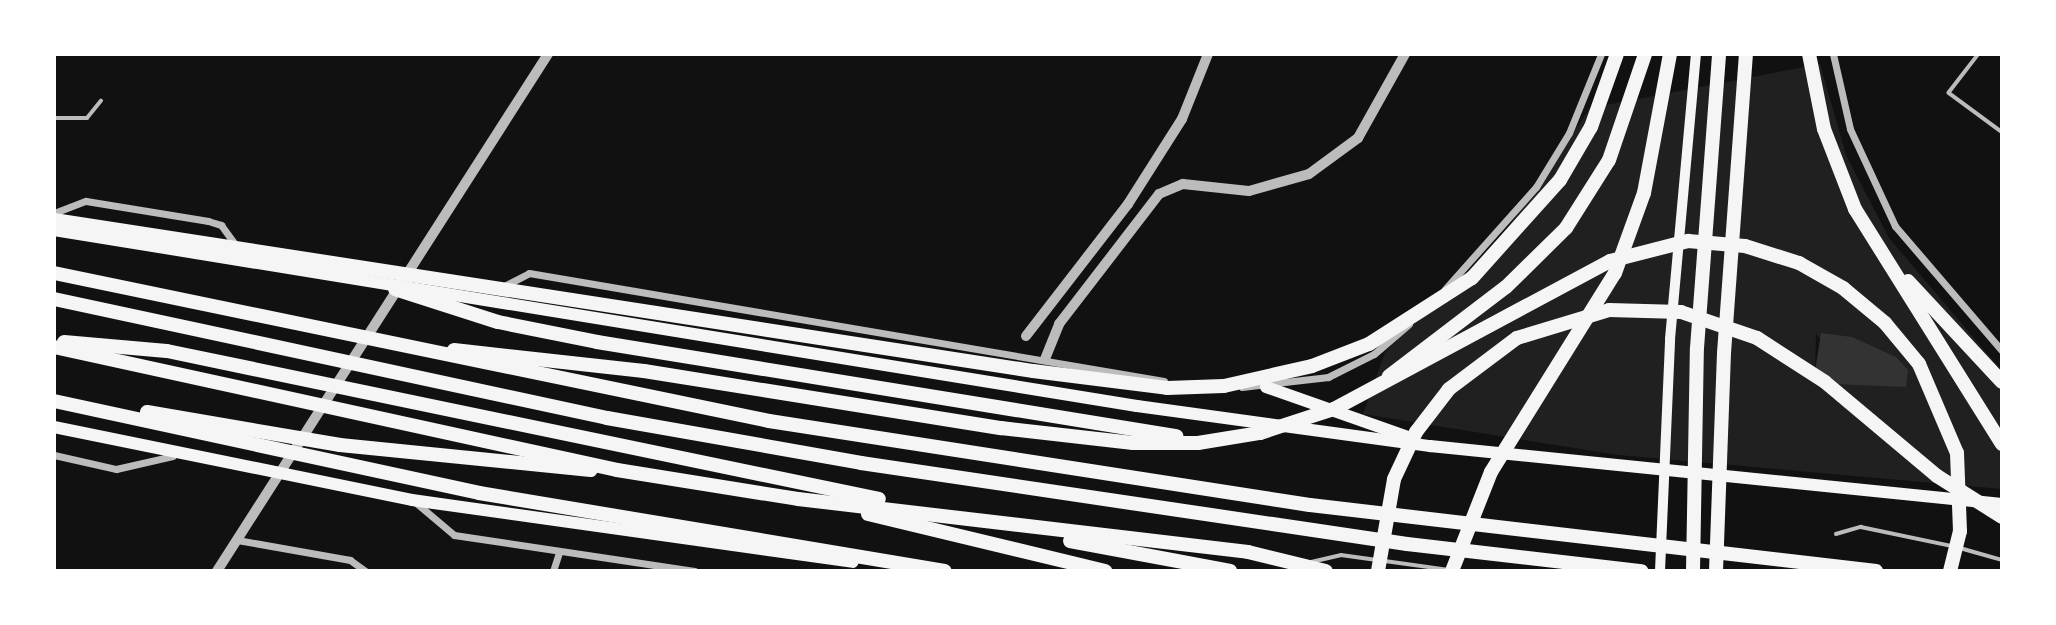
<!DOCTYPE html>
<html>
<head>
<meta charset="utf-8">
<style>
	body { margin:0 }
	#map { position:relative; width:2056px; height:625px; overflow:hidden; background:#111; font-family:Signika,sans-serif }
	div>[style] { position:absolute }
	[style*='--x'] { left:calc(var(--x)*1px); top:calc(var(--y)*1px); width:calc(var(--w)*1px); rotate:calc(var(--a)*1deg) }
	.green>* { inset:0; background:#202020 }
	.water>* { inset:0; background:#333 }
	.service>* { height:3.5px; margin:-1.75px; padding:0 1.75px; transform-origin:1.75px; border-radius:1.75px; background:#bcbcbc }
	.minor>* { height:7px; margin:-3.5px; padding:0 3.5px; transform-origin:3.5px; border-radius:3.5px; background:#bcbcbc }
	.tertiary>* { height:10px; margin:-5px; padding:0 5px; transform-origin:5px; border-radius:5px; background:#bcbcbc }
	.secondary>* { height:10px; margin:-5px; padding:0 5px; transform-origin:5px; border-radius:5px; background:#f5f5f5 }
	.trunk>* { height:12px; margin:-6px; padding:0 6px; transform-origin:6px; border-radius:6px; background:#f5f5f5 }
	.motorway>* { height:14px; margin:-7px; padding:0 7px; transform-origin:7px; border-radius:7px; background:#f5f5f5 }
	span { translate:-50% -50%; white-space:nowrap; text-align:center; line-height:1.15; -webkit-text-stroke:7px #fff; paint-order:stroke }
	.frame { position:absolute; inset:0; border:56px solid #fff; pointer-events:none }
</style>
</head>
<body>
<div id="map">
	<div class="green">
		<div style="clip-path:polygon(evenodd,1820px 64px,1846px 155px,1889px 238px,2002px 371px,2002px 489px,1618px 455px,1363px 414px,1385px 352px,1499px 241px,1590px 108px,1820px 64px,1816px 334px,1857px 385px,1830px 384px,1815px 371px,1816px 334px)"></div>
	</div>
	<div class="water">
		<div style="clip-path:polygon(1821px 333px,1852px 337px,1896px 357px,1908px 370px,1906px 387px,1830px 384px,1815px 371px)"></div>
	</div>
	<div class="service">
		<div style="--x:1979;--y:54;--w:49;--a:127.6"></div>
		<div style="--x:1949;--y:93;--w:66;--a:36.3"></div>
		<div style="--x:54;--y:118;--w:33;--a:0"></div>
		<div style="--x:87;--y:118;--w:22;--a:-51"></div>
		<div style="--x:1836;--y:534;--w:26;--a:-16"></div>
		<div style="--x:1861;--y:527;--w:93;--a:11.8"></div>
		<div style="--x:1960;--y:548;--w:44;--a:15.9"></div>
		<div style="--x:1385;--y:561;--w:66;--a:7.9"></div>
		<div style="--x:1307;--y:563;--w:35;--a:-13"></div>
		<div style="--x:1341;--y:555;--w:36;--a:8"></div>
	</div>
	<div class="minor">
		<div style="--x:1833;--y:54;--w:77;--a:77.2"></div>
		<div style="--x:1850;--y:129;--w:107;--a:65.1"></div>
		<div style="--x:1895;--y:226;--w:165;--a:49.4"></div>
		<div style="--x:54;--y:213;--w:34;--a:-21"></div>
		<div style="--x:86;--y:201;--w:124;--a:9.3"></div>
		<div style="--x:208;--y:221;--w:14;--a:17"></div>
		<div style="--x:221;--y:225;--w:27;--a:54"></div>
		<div style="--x:502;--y:287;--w:30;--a:-27"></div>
		<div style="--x:529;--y:273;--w:644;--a:9.65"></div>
		<div style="--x:1445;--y:289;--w:137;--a:-48.3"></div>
		<div style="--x:1536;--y:187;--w:63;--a:-58.6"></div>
		<div style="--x:1569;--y:133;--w:85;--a:-67.9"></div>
		<div style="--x:1242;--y:387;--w:87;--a:-6.6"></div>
		<div style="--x:1328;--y:377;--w:51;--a:-26.6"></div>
		<div style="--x:1374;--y:354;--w:46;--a:-40.6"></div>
		<div style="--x:54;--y:455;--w:64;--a:12.7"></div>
		<div style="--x:116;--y:469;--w:58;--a:-12.8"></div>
		<div style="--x:415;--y:502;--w:51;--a:40.2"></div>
		<div style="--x:454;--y:535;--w:243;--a:8.5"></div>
		<div style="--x:237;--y:540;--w:115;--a:10"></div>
		<div style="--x:350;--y:560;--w:19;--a:36"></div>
		<div style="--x:553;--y:571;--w:19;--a:-72"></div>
	</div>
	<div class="tertiary">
		<div style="--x:1026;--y:336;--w:167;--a:-52.3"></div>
		<div style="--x:1128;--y:204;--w:101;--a:-57.6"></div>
		<div style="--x:1182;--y:119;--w:70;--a:-68.2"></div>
		<div style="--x:1045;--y:359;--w:38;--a:-68"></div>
		<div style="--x:1059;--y:324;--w:164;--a:-52.4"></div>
		<div style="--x:1159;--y:194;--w:26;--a:-23"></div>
		<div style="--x:1183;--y:184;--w:66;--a:6.1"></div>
		<div style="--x:1249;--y:191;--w:62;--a:-15.8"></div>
		<div style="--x:1309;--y:174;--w:61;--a:-36.3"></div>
		<div style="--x:1358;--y:138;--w:96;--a:-60.8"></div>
		<div style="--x:217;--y:571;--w:614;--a:-57.37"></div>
	</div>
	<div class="secondary">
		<div style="--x:1660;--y:571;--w:232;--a:-87.5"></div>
		<div style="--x:1670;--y:339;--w:286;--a:-84.8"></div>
	</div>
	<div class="trunk">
		<div style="--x:54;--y:230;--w:1097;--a:9.23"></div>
		<div style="--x:1137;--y:406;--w:296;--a:7.8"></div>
		<div style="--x:1430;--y:446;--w:575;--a:5.79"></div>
		<div style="--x:1266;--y:387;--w:157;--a:19.4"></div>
		<div style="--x:54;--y:427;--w:365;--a:11.5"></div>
		<div style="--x:412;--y:500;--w:445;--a:8"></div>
	</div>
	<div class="motorway">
		<div style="--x:1809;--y:54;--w:76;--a:78.7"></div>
		<div style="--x:1824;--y:129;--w:86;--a:68.8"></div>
		<div style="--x:1855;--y:209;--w:277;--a:58"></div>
		<div style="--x:54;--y:220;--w:991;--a:8.77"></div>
		<div style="--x:1033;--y:371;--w:135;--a:7.2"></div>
		<div style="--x:1167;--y:388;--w:57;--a:-2"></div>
		<div style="--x:1224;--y:386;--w:90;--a:-12.8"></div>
		<div style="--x:1312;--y:366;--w:61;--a:-21.1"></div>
		<div style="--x:1369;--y:344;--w:122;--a:-32.7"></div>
		<div style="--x:1472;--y:278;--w:132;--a:-48.1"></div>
		<div style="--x:1560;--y:180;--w:61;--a:-59.7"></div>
		<div style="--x:1591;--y:127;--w:77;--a:-70.4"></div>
		<div style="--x:54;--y:273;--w:730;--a:11.69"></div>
		<div style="--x:769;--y:421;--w:547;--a:8.83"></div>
		<div style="--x:1310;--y:505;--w:570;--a:6.65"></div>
		<div style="--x:1908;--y:281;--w:138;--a:47.1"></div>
		<div style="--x:395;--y:289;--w:108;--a:17.8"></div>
		<div style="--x:498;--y:322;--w:101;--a:11.4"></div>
		<div style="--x:597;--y:342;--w:587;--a:9.22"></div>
		<div style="--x:54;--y:299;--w:566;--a:12.14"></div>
		<div style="--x:607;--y:418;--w:258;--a:10"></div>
		<div style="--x:861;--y:463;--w:552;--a:8.44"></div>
		<div style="--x:1407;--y:544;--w:236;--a:6.6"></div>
		<div style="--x:64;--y:342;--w:103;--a:5"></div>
		<div style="--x:167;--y:351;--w:727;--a:11.74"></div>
		<div style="--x:54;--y:347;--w:576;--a:12.32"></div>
		<div style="--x:617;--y:470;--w:183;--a:9.1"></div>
		<div style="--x:798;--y:499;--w:453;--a:6.7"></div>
		<div style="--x:1248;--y:552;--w:80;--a:13.7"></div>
		<div style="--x:454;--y:350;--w:191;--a:6.3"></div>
		<div style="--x:644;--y:371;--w:362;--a:9.1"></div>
		<div style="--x:1001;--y:428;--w:133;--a:6.5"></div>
		<div style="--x:1133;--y:443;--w:65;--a:0"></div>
		<div style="--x:1198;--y:443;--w:63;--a:-9.2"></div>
		<div style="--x:1260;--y:433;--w:78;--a:-18"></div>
		<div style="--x:1334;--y:409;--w:313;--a:-28.2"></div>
		<div style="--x:1610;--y:261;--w:81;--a:-14.4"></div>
		<div style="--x:1688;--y:241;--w:57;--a:5"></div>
		<div style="--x:1745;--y:246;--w:57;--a:17.5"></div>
		<div style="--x:1799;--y:263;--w:51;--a:29.6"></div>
		<div style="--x:1843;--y:288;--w:55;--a:39.8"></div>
		<div style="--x:1885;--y:323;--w:53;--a:50.3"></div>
		<div style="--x:1919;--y:364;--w:97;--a:66.9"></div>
		<div style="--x:1957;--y:453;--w:78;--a:87.8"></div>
		<div style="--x:1960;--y:531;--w:41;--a:104"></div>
		<div style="--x:1389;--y:376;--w:147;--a:-37.3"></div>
		<div style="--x:1506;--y:287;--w:84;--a:-44.5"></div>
		<div style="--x:1566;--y:228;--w:80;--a:-57.7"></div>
		<div style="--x:1609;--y:160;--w:112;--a:-71.2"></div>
		<div style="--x:54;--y:401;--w:435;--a:12.2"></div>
		<div style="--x:479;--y:493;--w:472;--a:9.5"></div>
		<div style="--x:147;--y:412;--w:196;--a:9.7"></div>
		<div style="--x:340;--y:445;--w:252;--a:5.7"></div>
		<div style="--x:868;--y:514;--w:244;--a:13.5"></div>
		<div style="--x:1070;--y:541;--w:163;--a:10.6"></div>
		<div style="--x:1378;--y:571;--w:93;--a:-80.1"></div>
		<div style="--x:1394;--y:479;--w:52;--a:-64.9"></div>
		<div style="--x:1416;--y:432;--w:54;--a:-52.5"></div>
		<div style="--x:1449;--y:389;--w:85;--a:-36.9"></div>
		<div style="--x:1517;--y:338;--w:96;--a:-16.9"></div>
		<div style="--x:1609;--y:310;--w:72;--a:1.6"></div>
		<div style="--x:1681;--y:312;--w:80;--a:18.9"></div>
		<div style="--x:1757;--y:338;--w:81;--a:32.9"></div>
		<div style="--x:1825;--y:382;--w:146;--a:40"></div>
		<div style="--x:1937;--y:476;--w:77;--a:32.2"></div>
		<div style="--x:1452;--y:571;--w:106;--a:-68.5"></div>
		<div style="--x:1491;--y:472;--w:234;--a:-58.1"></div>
		<div style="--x:1615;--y:273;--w:85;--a:-70.1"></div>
		<div style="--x:1644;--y:193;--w:141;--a:-79.4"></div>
		<div style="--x:1693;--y:571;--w:223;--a:-89"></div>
		<div style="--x:1697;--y:348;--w:295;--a:-85.7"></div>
		<div style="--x:1716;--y:571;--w:218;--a:-87.9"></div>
		<div style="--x:1724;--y:353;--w:300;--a:-85.8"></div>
	</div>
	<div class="frame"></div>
</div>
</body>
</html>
